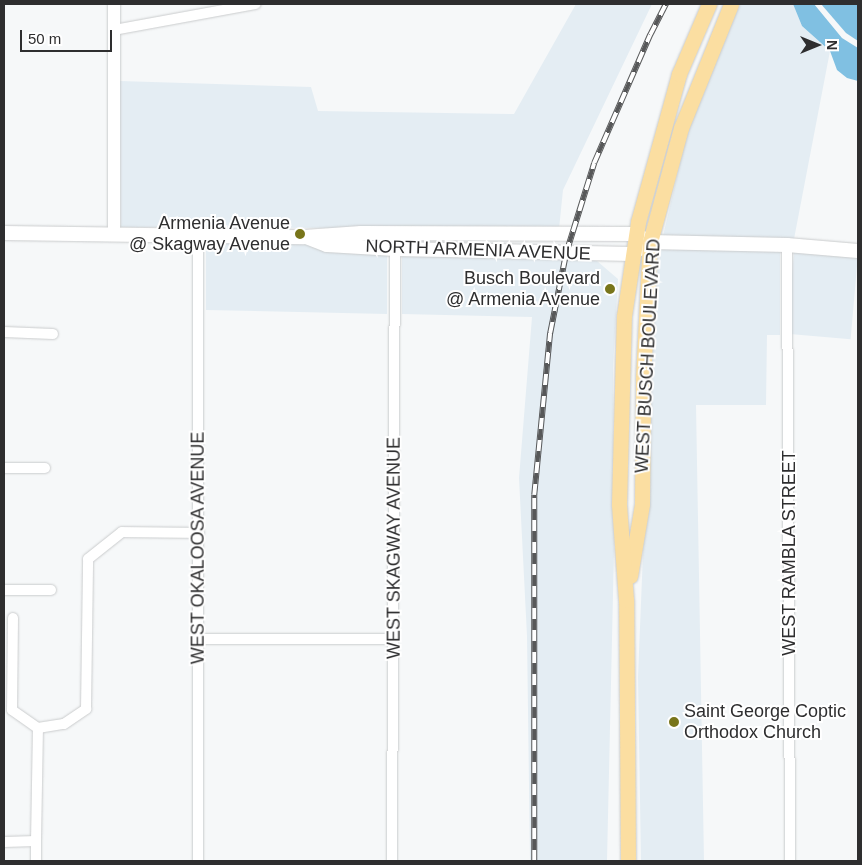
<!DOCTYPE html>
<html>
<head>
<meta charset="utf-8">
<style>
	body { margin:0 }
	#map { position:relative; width:862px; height:865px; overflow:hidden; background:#f6f8f9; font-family:Helvetica,sans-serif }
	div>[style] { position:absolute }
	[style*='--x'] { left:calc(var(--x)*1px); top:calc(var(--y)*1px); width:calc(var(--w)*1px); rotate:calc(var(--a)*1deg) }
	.built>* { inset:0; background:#e4edf3; transform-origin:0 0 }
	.water>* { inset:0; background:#80c0e2 }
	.roads { filter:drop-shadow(0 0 1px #cacccd) drop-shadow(0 0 1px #cacccd) }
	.minor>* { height:10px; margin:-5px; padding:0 5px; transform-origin:5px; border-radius:5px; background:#fff }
	.tertiary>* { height:12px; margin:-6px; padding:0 6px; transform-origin:6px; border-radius:6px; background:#fff }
	.secondary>* { height:14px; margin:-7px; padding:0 7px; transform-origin:7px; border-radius:7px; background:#fff }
	.primary>* { height:15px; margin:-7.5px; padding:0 7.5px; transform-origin:7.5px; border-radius:7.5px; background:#fbdea1 }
	.rail>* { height:5.5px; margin-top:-2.75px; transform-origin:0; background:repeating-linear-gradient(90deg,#fff 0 11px,#575859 0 22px); box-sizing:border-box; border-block:1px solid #575859 }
	.dots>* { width:14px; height:14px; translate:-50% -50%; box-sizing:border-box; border:2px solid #fff; border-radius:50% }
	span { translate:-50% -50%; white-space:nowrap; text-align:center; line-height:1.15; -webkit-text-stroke:4px #fff; paint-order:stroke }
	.poi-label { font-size:18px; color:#2e2e2f }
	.right { translate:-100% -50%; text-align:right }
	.left { translate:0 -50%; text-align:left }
	.street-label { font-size:18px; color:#2e2e2f }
	.frame { position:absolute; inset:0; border:5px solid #2e2e2f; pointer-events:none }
	.north { position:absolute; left:792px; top:20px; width:50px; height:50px; -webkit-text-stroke:4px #fff; paint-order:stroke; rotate:90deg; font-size:14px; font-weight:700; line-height:20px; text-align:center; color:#2e2e2f }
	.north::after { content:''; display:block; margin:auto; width:18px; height:22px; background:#2e2e2f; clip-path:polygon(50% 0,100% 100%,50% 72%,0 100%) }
	.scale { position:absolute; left:20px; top:30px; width:92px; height:22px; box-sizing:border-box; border:2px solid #2e2e2f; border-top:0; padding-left:6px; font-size:15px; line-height:18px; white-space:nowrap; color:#2e2e2f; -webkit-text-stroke:4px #fff; paint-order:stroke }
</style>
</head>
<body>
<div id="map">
	<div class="built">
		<div style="clip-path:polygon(576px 4px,652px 4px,563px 190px,559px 229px,121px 227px,120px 81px,311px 87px,318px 111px,514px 114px)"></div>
		<div style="clip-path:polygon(741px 4px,793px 4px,802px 26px,830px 51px,794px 239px,663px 236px,688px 129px,723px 39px)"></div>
		<div style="clip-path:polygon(206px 241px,303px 243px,387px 255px,387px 314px,206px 310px)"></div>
		<div style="clip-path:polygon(661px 248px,780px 251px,780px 335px,767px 335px,766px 405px,696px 405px,704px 861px,641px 861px,638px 677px,650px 379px,655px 294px)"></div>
		<div style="left:794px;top:252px;width:64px;height:82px;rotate:5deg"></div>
		<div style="clip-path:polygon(402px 256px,597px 261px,618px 279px,613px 367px,614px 550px,607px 861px,530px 861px,527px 636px,519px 478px,532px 317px,402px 314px)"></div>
	</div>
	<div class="water">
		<div style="clip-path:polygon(793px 4px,814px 4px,842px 38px,858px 48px,858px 81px,847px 78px,837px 70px,830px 51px,802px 26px)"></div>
		<div style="clip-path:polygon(821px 4px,858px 4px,858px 41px,846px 33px)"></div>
	</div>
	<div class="roads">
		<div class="minor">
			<div style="--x:114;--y:30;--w:144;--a:-10.4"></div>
			<div style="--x:787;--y:245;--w:616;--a:89.72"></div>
			<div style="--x:4;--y:332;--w:49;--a:2.3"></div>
			<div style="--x:4;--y:468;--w:41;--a:0"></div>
			<div style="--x:4;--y:590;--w:47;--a:0"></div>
			<div style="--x:13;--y:618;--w:92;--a:90.6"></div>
			<div style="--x:12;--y:710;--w:32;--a:35"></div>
			<div style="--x:197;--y:639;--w:197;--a:0"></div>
			<div style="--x:36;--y:841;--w:20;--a:90"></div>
			<div style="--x:4;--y:842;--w:32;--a:-2"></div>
			<div style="--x:36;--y:841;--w:113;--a:-89"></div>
			<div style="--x:38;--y:728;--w:26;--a:-9"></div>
			<div style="--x:64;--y:724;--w:27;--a:-34"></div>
			<div style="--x:86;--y:709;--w:150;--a:-89.2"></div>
			<div style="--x:88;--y:559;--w:43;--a:-38.5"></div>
			<div style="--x:122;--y:532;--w:77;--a:0.7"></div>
			<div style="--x:198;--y:861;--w:626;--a:-90"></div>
			<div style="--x:392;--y:861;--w:627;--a:-89.73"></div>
		</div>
		<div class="tertiary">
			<div style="--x:114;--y:233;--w:229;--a:-90"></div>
		</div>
		<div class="secondary">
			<div style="--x:4;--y:233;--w:300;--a:0.8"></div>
			<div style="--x:304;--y:237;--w:57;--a:-4"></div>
			<div style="--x:361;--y:233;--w:274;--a:0.2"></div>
			<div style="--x:635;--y:234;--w:17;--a:28"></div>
			<div style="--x:650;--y:242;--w:137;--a:1.3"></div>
			<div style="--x:787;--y:245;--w:71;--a:4.8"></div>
			<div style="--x:306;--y:237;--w:22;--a:21"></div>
			<div style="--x:327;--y:245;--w:68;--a:3.4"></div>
			<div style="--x:395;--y:249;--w:236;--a:1.2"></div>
			<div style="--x:631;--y:254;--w:12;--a:-31"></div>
		</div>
		<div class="primary">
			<div style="--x:630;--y:576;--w:73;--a:-80.5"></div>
			<div style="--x:642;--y:504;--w:126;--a:-89.5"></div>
			<div style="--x:643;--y:378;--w:136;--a:-87.1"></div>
			<div style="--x:650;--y:242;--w:118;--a:-74.8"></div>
			<div style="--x:681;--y:128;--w:134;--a:-68"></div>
			<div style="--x:628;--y:861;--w:261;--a:-90.4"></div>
			<div style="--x:626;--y:600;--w:96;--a:-94.2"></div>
			<div style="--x:619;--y:504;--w:188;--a:-88.5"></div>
			<div style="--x:624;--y:316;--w:95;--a:-81.5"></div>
			<div style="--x:638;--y:222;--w:154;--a:-74.5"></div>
			<div style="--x:679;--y:74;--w:76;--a:-66.8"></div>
		</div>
	</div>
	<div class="rail">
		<div style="--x:534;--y:861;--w:366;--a:-90"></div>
		<div style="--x:534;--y:495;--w:163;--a:-84.4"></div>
		<div style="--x:550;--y:333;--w:82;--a:-78.7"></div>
		<div style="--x:566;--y:253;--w:94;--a:-72.7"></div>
		<div style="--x:594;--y:163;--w:140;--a:-66.4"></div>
		<div style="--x:650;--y:35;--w:35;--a:-63"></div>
	</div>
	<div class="dots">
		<div style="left:300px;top:234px;background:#78751a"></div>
		<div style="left:610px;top:289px;background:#78751a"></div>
		<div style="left:674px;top:722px;background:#78751a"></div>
	</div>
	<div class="poi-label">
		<span class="right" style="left:290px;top:234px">Armenia Avenue<br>@ Skagway Avenue</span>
		<span class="right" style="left:600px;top:289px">Busch Boulevard<br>@ Armenia Avenue</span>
		<span class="left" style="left:684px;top:722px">Saint George Coptic<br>Orthodox Church</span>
	</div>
	<div class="street-label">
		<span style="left:478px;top:250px;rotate:2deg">NORTH ARMENIA AVENUE</span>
		<span style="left:648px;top:356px;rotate:-87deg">WEST BUSCH BOULEVARD</span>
		<span style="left:198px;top:548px;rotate:-90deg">WEST OKALOOSA AVENUE</span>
		<span style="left:394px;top:548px;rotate:-90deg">WEST SKAGWAY AVENUE</span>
		<span style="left:789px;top:553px;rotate:-90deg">WEST RAMBLA STREET</span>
	</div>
	<div class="frame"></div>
	<div class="north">N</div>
	<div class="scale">50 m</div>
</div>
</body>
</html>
